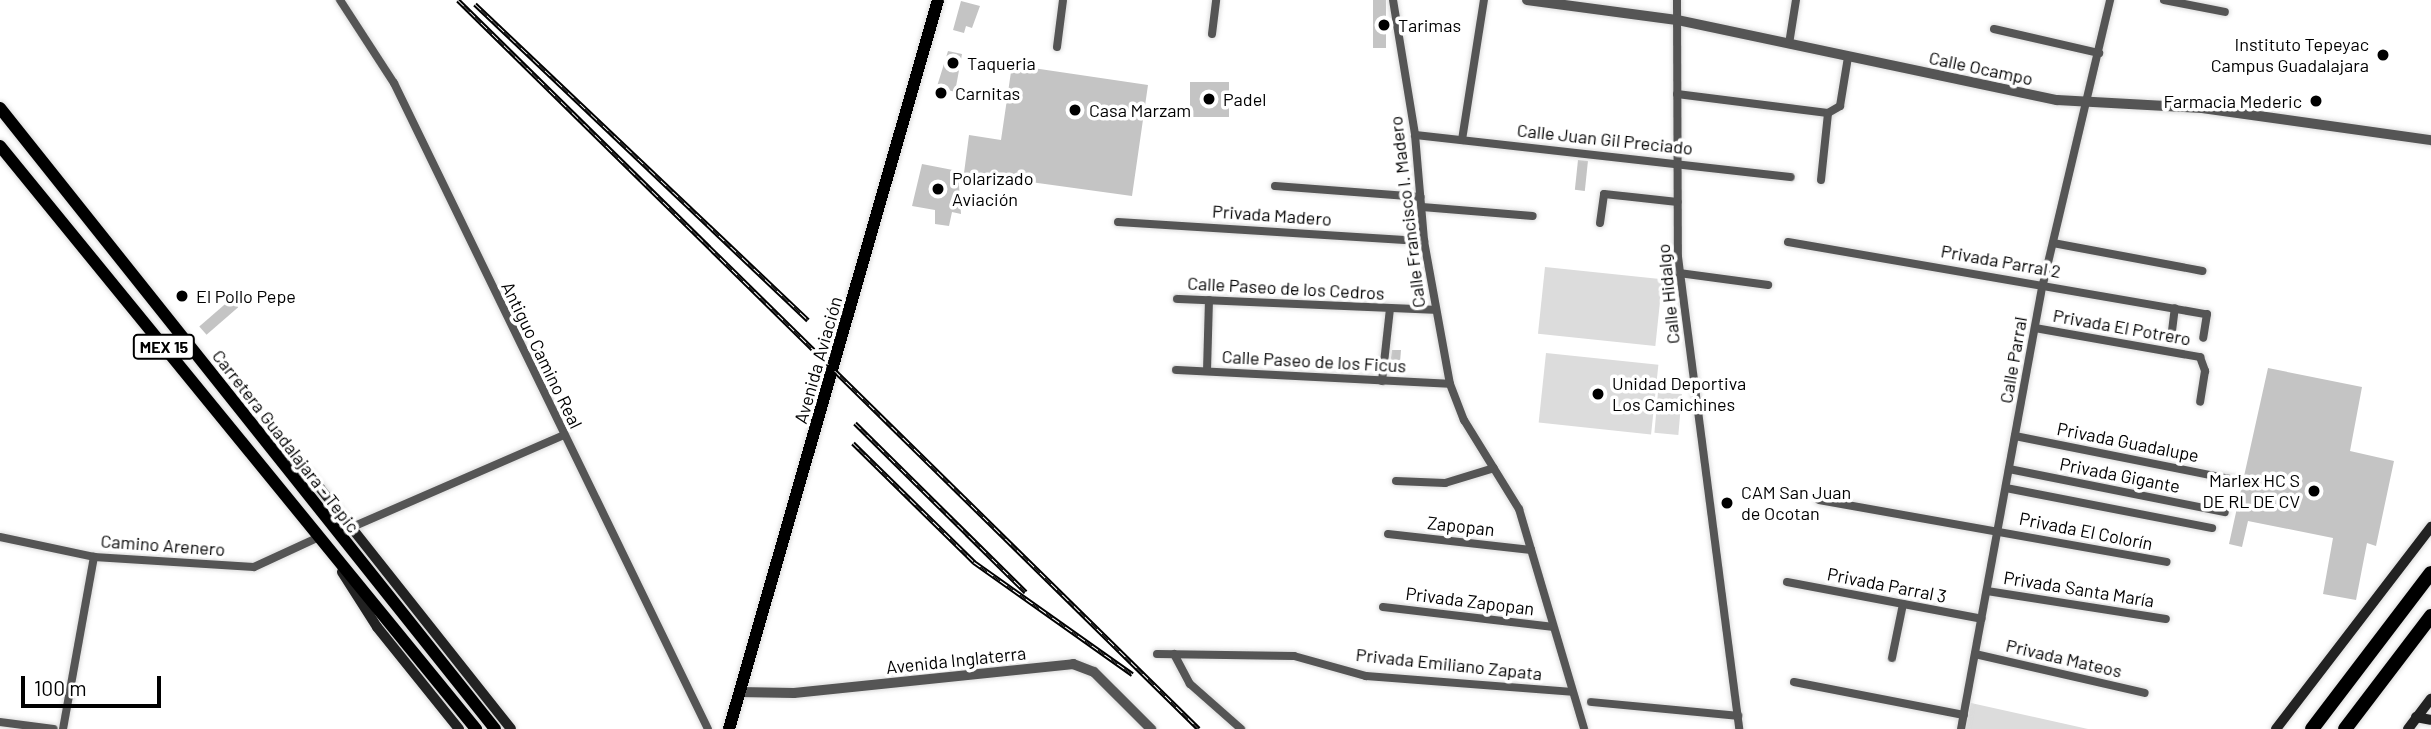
<!DOCTYPE html>
<html>
<head>
<meta charset="utf-8">
<style>
	body { margin:0 }
	#map { position:relative; width:2431px; height:729px; overflow:hidden; background:#fff; font-family:Barlow,sans-serif }
	div>[style] { position:absolute }
	[style*='--x'] { left:calc(var(--x)*1px); top:calc(var(--y)*1px); width:calc(var(--w)*1px); rotate:calc(var(--a)*1deg) }
	.green>* { inset:0; background:#dcdcdc; transform-origin:0 0 }
	.building>* { inset:0; background:#c4c4c4; transform-origin:0 0 }
	.roads { filter:drop-shadow(0 0 2px #dbdbdb) drop-shadow(0 0 2px #dbdbdb) }
	.minor>* { height:8px; margin:-4px; padding:0 4px; transform-origin:4px; border-radius:4px; background:#555 }
	.tertiary>* { height:10px; margin:-5px; padding:0 5px; transform-origin:5px; border-radius:5px; background:#555 }
	.secondary>* { height:10px; margin:-5px; padding:0 5px; transform-origin:5px; border-radius:5px; background:#222 }
	.primary>* { height:12px; margin:-6px; padding:0 6px; transform-origin:6px; border-radius:6px; background:#000 }
	.trunk>* { height:12px; margin:-6px; padding:0 6px; transform-origin:6px; border-radius:6px; background:#000 }
	.motorway>* { height:14px; margin:-7px; padding:0 7px; transform-origin:7px; border-radius:7px; background:#000 }
	.rail>* { height:5px; margin-top:-2.5px; transform-origin:0; background:repeating-linear-gradient(90deg,#fff 0 8px,#000 0 16px); box-sizing:border-box; border-block:2px solid #000 }
	.dots>* { width:19px; height:19px; translate:-50% -50%; box-sizing:border-box; border:4px solid #fff; border-radius:50% }
	span { translate:-50% -50%; white-space:nowrap; text-align:center; line-height:1.15; -webkit-text-stroke:7px #fff; paint-order:stroke }
	.shield-label span { padding:2px 5px; background:#fff; border:2px solid; border-radius:5px; -webkit-text-stroke-width:0 }
	.shield-label { font-size:16px; color:#000; font-weight:700 }
	.poi-label { font-size:18px; color:#000 }
	.left { translate:0 -50%; text-align:left }
	.right { translate:-100% -50%; text-align:right }
	.street-label { font-size:18px; color:#000 }
	.scale { position:absolute; left:21px; top:676px; width:140px; height:32px; box-sizing:border-box; border:4px solid #000; border-top:0; padding-left:9px; font-size:21px; line-height:24px; white-space:nowrap; color:#000; -webkit-text-stroke:5px #fff; paint-order:stroke }
</style>
</head>
<body>
<div id="map">
	<div class="green">
		<div style="left:1545px;top:267px;width:118px;height:67px;rotate:6deg"></div>
		<div style="left:1546px;top:353px;width:113px;height:70px;rotate:6deg"></div>
		<div style="left:1658px;top:392px;width:24px;height:41px;rotate:5deg"></div>
		<div style="clip-path:polygon(1971px 703px,2088px 729px,1965px 729px)"></div>
	</div>
	<div class="building">
		<div style="left:1373px;top:0;width:13px;height:48px"></div>
		<div style="clip-path:polygon(961px 1px,980px 6px,972px 28px,966px 26px,964px 33px,953px 30px)"></div>
		<div style="clip-path:polygon(948px 51px,962px 54px,955px 92px,948px 90px,946px 98px,934px 96px)"></div>
		<div style="clip-path:polygon(1012px 65px,1148px 85px,1132px 196px,964px 173px,969px 135px,1001px 140px)"></div>
		<div style="left:1190px;top:82px;width:39px;height:35px"></div>
		<div style="left:1578px;top:160px;width:10px;height:30px;rotate:6deg"></div>
		<div style="clip-path:polygon(922px 164px,958px 171px,961px 214px,952px 212px,949px 226px,935px 224px,935px 210px,912px 206px)"></div>
		<div style="left:231px;top:299px;width:11px;height:42px;rotate:49deg"></div>
		<div style="clip-path:polygon(1392px 350px,1401px 350px,1399px 375px,1389px 374px)"></div>
		<div style="clip-path:polygon(2268px 368px,2362px 387px,2350px 451px,2394px 461px,2376px 546px,2367px 543px,2356px 600px,2323px 594px,2333px 538px,2248px 521px,2242px 547px,2229px 544px)"></div>
	</div>
	<div class="roads">
		<div class="minor">
			<div style="--x:340;--y:0;--w:99;--a:57"></div>
			<div style="--x:394;--y:83;--w:718;--a:64.08"></div>
			<div style="--x:1393;--y:0;--w:137;--a:80.7"></div>
			<div style="--x:1415;--y:135;--w:106;--a:85.1"></div>
			<div style="--x:1424;--y:241;--w:145;--a:79.7"></div>
			<div style="--x:1450;--y:384;--w:39;--a:69"></div>
			<div style="--x:1464;--y:420;--w:105;--a:58.3"></div>
			<div style="--x:1519;--y:509;--w:229;--a:73.5"></div>
			<div style="--x:1677;--y:0;--w:257;--a:89.8"></div>
			<div style="--x:1678;--y:257;--w:476;--a:82.6"></div>
			<div style="--x:2164;--y:0;--w:62;--a:11.1"></div>
			<div style="--x:1994;--y:29;--w:108;--a:12.9"></div>
			<div style="--x:1212;--y:34;--w:34;--a:-83"></div>
			<div style="--x:1789;--y:44;--w:45;--a:-81"></div>
			<div style="--x:1057;--y:47;--w:47;--a:-82.7"></div>
			<div style="--x:1677;--y:94;--w:152;--a:7.2"></div>
			<div style="--x:1415;--y:135;--w:378;--a:6.4"></div>
			<div style="--x:1462;--y:140;--w:142;--a:-81.1"></div>
			<div style="--x:1821;--y:180;--w:67;--a:-84"></div>
			<div style="--x:1828;--y:113;--w:14;--a:-30"></div>
			<div style="--x:1840;--y:106;--w:50;--a:-80.7"></div>
			<div style="--x:1275;--y:186;--w:146;--a:4.3"></div>
			<div style="--x:1422;--y:207;--w:111;--a:4.6"></div>
			<div style="--x:1118;--y:222;--w:307;--a:3.6"></div>
			<div style="--x:1600;--y:223;--w:29;--a:-82"></div>
			<div style="--x:1604;--y:194;--w:74;--a:6.2"></div>
			<div style="--x:1788;--y:242;--w:425;--a:9.8"></div>
			<div style="--x:2207;--y:314;--w:24;--a:99"></div>
			<div style="--x:2053;--y:243;--w:152;--a:10.6"></div>
			<div style="--x:1679;--y:273;--w:90;--a:7.7"></div>
			<div style="--x:1177;--y:299;--w:258;--a:2.4"></div>
			<div style="--x:2035;--y:328;--w:168;--a:10"></div>
			<div style="--x:2200;--y:357;--w:15;--a:70"></div>
			<div style="--x:2205;--y:371;--w:31;--a:99"></div>
			<div style="--x:2172;--y:331;--w:23;--a:-83"></div>
			<div style="--x:1176;--y:370;--w:274;--a:2.9"></div>
			<div style="--x:1207;--y:371;--w:71;--a:-88.4"></div>
			<div style="--x:1382;--y:381;--w:73;--a:-83.7"></div>
			<div style="--x:2015;--y:436;--w:225;--a:11.3"></div>
			<div style="--x:2009;--y:469;--w:220;--a:11.3"></div>
			<div style="--x:1396;--y:481;--w:49;--a:2.3"></div>
			<div style="--x:1445;--y:483;--w:51;--a:-17"></div>
			<div style="--x:2006;--y:488;--w:210;--a:11"></div>
			<div style="--x:1819;--y:500;--w:353;--a:10.1"></div>
			<div style="--x:350;--y:528;--w:233;--a:-23.5"></div>
			<div style="--x:1388;--y:534;--w:144;--a:6.4"></div>
			<div style="--x:0;--y:537;--w:96;--a:12"></div>
			<div style="--x:94;--y:557;--w:160;--a:3.6"></div>
			<div style="--x:254;--y:567;--w:72;--a:-24.8"></div>
			<div style="--x:1787;--y:582;--w:198;--a:10.7"></div>
			<div style="--x:1987;--y:591;--w:181;--a:8.9"></div>
			<div style="--x:1383;--y:607;--w:170;--a:6.7"></div>
			<div style="--x:1157;--y:654;--w:137;--a:0.8"></div>
			<div style="--x:1294;--y:656;--w:75;--a:15.5"></div>
			<div style="--x:1366;--y:676;--w:207;--a:4.4"></div>
			<div style="--x:1174;--y:654;--w:34;--a:62"></div>
			<div style="--x:1190;--y:684;--w:68;--a:41.4"></div>
			<div style="--x:1975;--y:654;--w:174;--a:12.9"></div>
			<div style="--x:1892;--y:658;--w:55;--a:-78.5"></div>
			<div style="--x:1794;--y:682;--w:173;--a:11"></div>
			<div style="--x:1591;--y:702;--w:148;--a:5.4"></div>
			<div style="--x:0;--y:722;--w:54;--a:7.4"></div>
			<div style="--x:63;--y:729;--w:175;--a:-79.8"></div>
			<div style="--x:1961;--y:729;--w:452;--a:-79.6"></div>
			<div style="--x:2043;--y:284;--w:292;--a:-76.7"></div>
		</div>
		<div class="tertiary">
			<div style="--x:1527;--y:0;--w:151;--a:7.6"></div>
			<div style="--x:1677;--y:20;--w:388;--a:11.9"></div>
			<div style="--x:2057;--y:100;--w:145;--a:3.2"></div>
			<div style="--x:2202;--y:108;--w:231;--a:8"></div>
			<div style="--x:739;--y:692;--w:55;--a:1"></div>
			<div style="--x:794;--y:693;--w:281;--a:-5.9"></div>
			<div style="--x:1073;--y:664;--w:22;--a:21"></div>
			<div style="--x:1094;--y:672;--w:81;--a:45"></div>
		</div>
		<div class="secondary">
			<div style="--x:283;--y:462;--w:29;--a:25"></div>
			<div style="--x:309;--y:474;--w:325;--a:51.6"></div>
			<div style="--x:342;--y:572;--w:65;--a:57.5"></div>
			<div style="--x:377;--y:627;--w:131;--a:51.2"></div>
			<div style="--x:2416;--y:717;--w:15;--a:11"></div>
			<div style="--x:2276;--y:729;--w:255;--a:-52.5"></div>
			<div style="--x:2408;--y:729;--w:38;--a:-53"></div>
		</div>
		<div class="primary">
			<div style="--x:729;--y:729;--w:758;--a:-74"></div>
		</div>
		<div class="trunk">
			<div style="--x:0;--y:108;--w:794;--a:51.44"></div>
			<div style="--x:0;--y:146;--w:753;--a:50.77"></div>
		</div>
		<div class="motorway">
			<div style="--x:2312;--y:729;--w:196;--a:-52.7"></div>
			<div style="--x:2345;--y:729;--w:142;--a:-52.7"></div>
		</div>
	</div>
	<div class="rail">
		<div style="--x:458;--y:0;--w:1039;--a:44.53"></div>
		<div style="--x:475;--y:4;--w:459;--a:43.5"></div>
		<div style="--x:855;--y:423;--w:240;--a:44.7"></div>
		<div style="--x:853;--y:443;--w:170;--a:44.5"></div>
		<div style="--x:974;--y:562;--w:194;--a:35.3"></div>
	</div>
	<div class="dots">
		<div style="left:1384px;top:25px;background:#000"></div>
		<div style="left:2383px;top:55px;background:#000"></div>
		<div style="left:953px;top:63px;background:#000"></div>
		<div style="left:941px;top:93px;background:#000"></div>
		<div style="left:1209px;top:99px;background:#000"></div>
		<div style="left:2316px;top:101px;background:#000"></div>
		<div style="left:1075px;top:110px;background:#000"></div>
		<div style="left:938px;top:189px;background:#000"></div>
		<div style="left:182px;top:296px;background:#000"></div>
		<div style="left:1598px;top:394px;background:#000"></div>
		<div style="left:2314px;top:491px;background:#000"></div>
		<div style="left:1727px;top:503px;background:#000"></div>
	</div>
	<div class="shield-label">
		<span style="left:164px;top:347px">MEX 15</span>
	</div>
	<div class="poi-label">
		<span class="left" style="left:1398px;top:25px">Tarimas</span>
		<span class="right" style="left:2369px;top:55px">Instituto Tepeyac<br>Campus Guadalajara</span>
		<span class="left" style="left:967px;top:63px">Taqueria</span>
		<span class="left" style="left:955px;top:93px">Carnitas</span>
		<span class="left" style="left:1223px;top:99px">Padel</span>
		<span class="right" style="left:2302px;top:101px">Farmacia Mederic</span>
		<span class="left" style="left:1089px;top:110px">Casa Marzam</span>
		<span class="left" style="left:952px;top:189px">Polarizado<br>Aviación</span>
		<span class="left" style="left:196px;top:296px">El Pollo Pepe</span>
		<span class="left" style="left:1612px;top:394px">Unidad Deportiva<br>Los Camichines</span>
		<span class="right" style="left:2300px;top:491px">Marlex HC S<br>DE RL DE CV</span>
		<span class="left" style="left:1741px;top:503px">CAM San Juan<br>de Ocotan</span>
	</div>
	<div class="street-label">
		<span style="left:1981px;top:68px;rotate:12deg">Calle Ocampo</span>
		<span style="left:1605px;top:139px;rotate:6deg">Calle Juan Gil Preciado</span>
		<span style="left:1407px;top:212px;rotate:-97deg">Calle Francisco I. Madero</span>
		<span style="left:1272px;top:215px;rotate:4deg">Privada Madero</span>
		<span style="left:2001px;top:261px;rotate:10deg">Privada Parral 2</span>
		<span style="left:1286px;top:288px;rotate:3deg">Calle Paseo de los Cedros</span>
		<span style="left:1668px;top:294px;rotate:-96deg">Calle Hidalgo</span>
		<span style="left:2122px;top:327px;rotate:10deg">Privada El Potrero</span>
		<span style="left:542px;top:355px;rotate:64deg">Antiguo Camino Real</span>
		<span style="left:818px;top:360px;rotate:-74deg">Avenida Aviación</span>
		<span style="left:2013px;top:360px;rotate:-80deg">Calle Parral</span>
		<span style="left:1314px;top:361px;rotate:3deg">Calle Paseo de los Ficus</span>
		<span style="left:286px;top:441px;rotate:52deg">Carretera Guadalajara - Tepic</span>
		<span style="left:2128px;top:442px;rotate:11deg">Privada Guadalupe</span>
		<span style="left:2120px;top:475px;rotate:11deg">Privada Gigante</span>
		<span style="left:1461px;top:526px;rotate:6deg">Zapopan</span>
		<span style="left:2086px;top:531px;rotate:11deg">Privada El Colorín</span>
		<span style="left:163px;top:545px;rotate:4deg">Camino Arenero</span>
		<span style="left:1887px;top:585px;rotate:11deg">Privada Parral 3</span>
		<span style="left:2079px;top:589px;rotate:9deg">Privada Santa María</span>
		<span style="left:1470px;top:601px;rotate:7deg">Privada Zapopan</span>
		<span style="left:2064px;top:658px;rotate:13deg">Privada Mateos</span>
		<span style="left:956px;top:660px;rotate:-6deg">Avenida Inglaterra</span>
		<span style="left:1449px;top:664px;rotate:6deg">Privada Emiliano Zapata</span>
	</div>
	<div class="scale">100 m</div>
</div>
</body>
</html>
